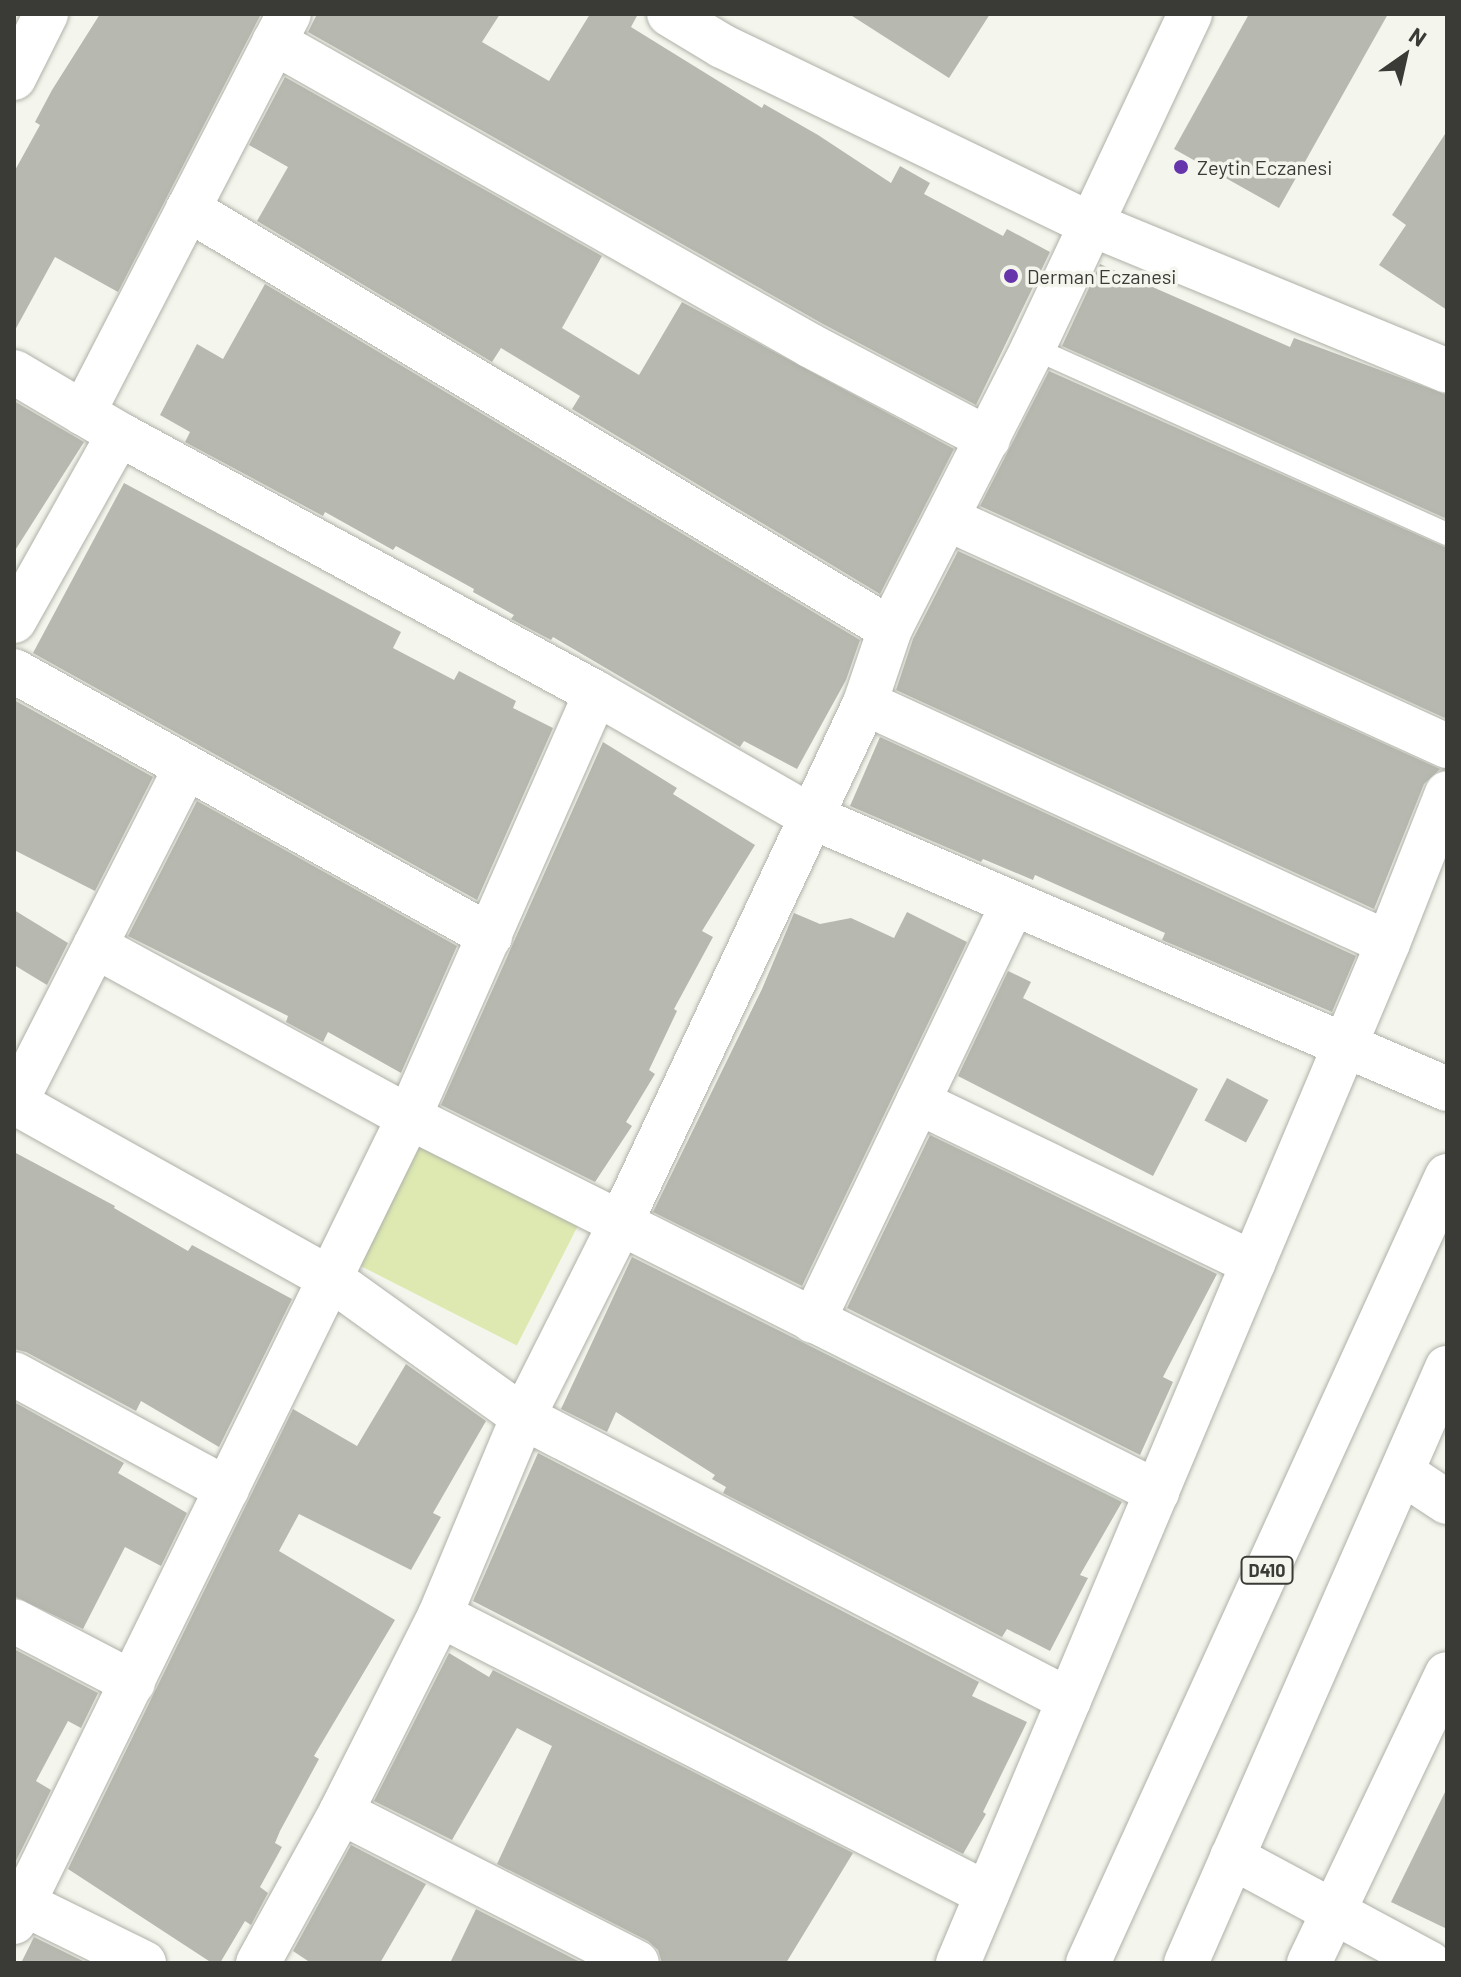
<!DOCTYPE html>
<html>
<head>
<meta charset="utf-8">
<style>
	body { margin:0 }
	#map { position:relative; width:1461px; height:1977px; overflow:hidden; background:#f4f6ed; font-family:Barlow,sans-serif }
	div>[style] { position:absolute }
	[style*='--x'] { left:calc(var(--x)*1px); top:calc(var(--y)*1px); width:calc(var(--w)*1px); rotate:calc(var(--a)*1deg) }
	.green>* { inset:0; background:#dde9b1; transform-origin:0 0 }
	.building>* { inset:0; background:#b7b9b0; transform-origin:0 0 }
	.roads { filter:drop-shadow(0 0 2px #aeb1a8) drop-shadow(0 0 2px #aeb1a8) }
	.lane>* { height:22px; margin:-11px; padding:0 11px; transform-origin:11px; border-radius:11px; background:#fff }
	.street>* { height:44px; margin:-22px; padding:0 22px; transform-origin:22px; border-radius:22px; background:#fff }
	.secondary>* { height:44px; margin:-22px; padding:0 22px; transform-origin:22px; border-radius:22px; background:#fff }
	.highway>* { height:44px; margin:-22px; padding:0 22px; transform-origin:22px; border-radius:22px; background:#fff }
	.dots>* { width:22px; height:22px; translate:-50% -50%; box-sizing:border-box; border:4px solid #f4f6ed; border-radius:50% }
	span { translate:-50% -50%; white-space:nowrap; text-align:center; line-height:1.15; -webkit-text-stroke:7px #f4f6ed; paint-order:stroke }
	.shield-label span { padding:2px 6px; background:#f4f6ed; border:2px solid; border-radius:6px; -webkit-text-stroke-width:0 }
	.shield-label { font-size:18px; color:#3a3b37; font-weight:700 }
	.poi-label { font-size:20px; color:#3a3b37 }
	.left { translate:0 -50%; text-align:left }
	.frame { position:absolute; inset:0; border:16px solid #3a3b37; pointer-events:none }
	.north { position:absolute; left:1365px; top:16px; width:80px; height:80px; -webkit-text-stroke:6px #f4f6ed; paint-order:stroke; rotate:34deg; font-size:22px; font-weight:700; line-height:32px; text-align:center; color:#3a3b37 }
	.north::after { content:''; display:block; margin:auto; width:28px; height:36px; background:#3a3b37; clip-path:polygon(50% 0,100% 100%,50% 72%,0 100%) }
</style>
</head>
<body>
<div id="map">
	<div class="green">
		<div style="left:425px;top:1136px;width:177px;height:145px;rotate:27deg"></div>
	</div>
	<div class="building">
		<div style="clip-path:polygon(100px 14px,261px 14px,118px 292px,55px 257px,14px 332px,14px 172px,40px 125px,35px 122px,52px 90px)"></div>
		<div style="clip-path:polygon(317px 14px,500px 14px,482px 42px,549px 81px,590px 14px,638px 14px,631px 27px,762px 108px,764px 104px,818px 135px,891px 183px,900px 166px,930px 183px,924px 194px,1003px 236px,1007px 229px,1050px 252px,976px 405px,823px 324px,308px 32px)"></div>
		<div style="clip-path:polygon(849px 14px,990px 14px,949px 78px)"></div>
		<div style="clip-path:polygon(1249px 14px,1388px 14px,1279px 208px,1174px 149px)"></div>
		<div style="clip-path:polygon(285px 77px,602px 256px,562px 328px,639px 375px,682px 302px,954px 449px,880px 594px,572px 409px,580px 396px,501px 348px,492px 362px,257px 221px,288px 167px,249px 145px)"></div>
		<div style="clip-path:polygon(1447px 131px,1447px 310px,1379px 265px,1406px 225px,1392px 215px)"></div>
		<div style="clip-path:polygon(1100px 264px,1290px 347px,1294px 338px,1447px 395px,1447px 519px,1062px 346px)"></div>
		<div style="clip-path:polygon(265px 284px,860px 640px,846px 680px,797px 769px,744px 741px,740px 747px,553px 637px,551px 640px,511px 619px,514px 615px,473px 592px,474px 589px,396px 546px,393px 550px,325px 512px,323px 516px,185px 442px,190px 432px,160px 415px,197px 344px,223px 359px)"></div>
		<div style="clip-path:polygon(1049px 371px,1447px 548px,1447px 719px,980px 506px)"></div>
		<div style="clip-path:polygon(14px 401px,84px 442px,14px 552px)"></div>
		<div style="clip-path:polygon(124px 483px,401px 632px,393px 648px,454px 680px,459px 671px,516px 701px,513px 708px,553px 728px,477px 900px,33px 653px)"></div>
		<div style="clip-path:polygon(958px 551px,1440px 769px,1424px 784px,1374px 909px,896px 690px,913px 639px)"></div>
		<div style="clip-path:polygon(14px 700px,153px 777px,95px 891px,14px 850px)"></div>
		<div style="clip-path:polygon(880px 737px,1356px 956px,1332px 1012px,1162px 940px,1165px 933px,1035px 875px,1033px 880px,983px 859px,981px 862px,850px 806px)"></div>
		<div style="clip-path:polygon(603px 742px,677px 788px,673px 794px,755px 845px,702px 931px,713px 937px,674px 1009px,677px 1011px,649px 1070px,655px 1074px,626px 1122px,632px 1126px,595px 1182px,441px 1105px)"></div>
		<div style="clip-path:polygon(197px 801px,457px 946px,401px 1073px,328px 1032px,323px 1042px,286px 1022px,288px 1016px,128px 936px)"></div>
		<div style="clip-path:polygon(14px 910px,68px 943px,47px 985px,14px 965px)"></div>
		<div style="clip-path:polygon(907px 912px,967px 942px,802px 1286px,653px 1212px,762px 989px,794px 913px,820px 924px,851px 918px,894px 938px)"></div>
		<div style="clip-path:polygon(1008px 971px,1031px 982px,1023px 998px,1198px 1089px,1153px 1176px,958px 1076px)"></div>
		<div style="left:1227px;top:1078px;width:47px;height:48px;rotate:28deg"></div>
		<div style="clip-path:polygon(930px 1135px,1217px 1274px,1163px 1377px,1173px 1382px,1140px 1455px,847px 1308px)"></div>
		<div style="clip-path:polygon(14px 1152px,115px 1206px,114px 1208px,188px 1251px,192px 1245px,292px 1299px,219px 1447px,141px 1401px,136px 1411px,26px 1352px,14px 1349px)"></div>
		<div style="clip-path:polygon(632px 1257px,1122px 1502px,1080px 1575px,1088px 1578px,1050px 1651px,1007px 1629px,1002px 1637px,723px 1493px,726px 1487px,712px 1479px,715px 1475px,616px 1412px,607px 1432px,561px 1409px)"></div>
		<div style="clip-path:polygon(406px 1364px,486px 1421px,433px 1513px,441px 1517px,411px 1570px,299px 1514px,279px 1551px,395px 1620px,314px 1756px,319px 1759px,280px 1831px,275px 1843px,282px 1847px,260px 1887px,268px 1893px,251px 1925px,245px 1921px,220px 1963px,212px 1963px,68px 1869px,293px 1409px,357px 1446px)"></div>
		<div style="clip-path:polygon(14px 1402px,124px 1463px,118px 1473px,187px 1513px,161px 1566px,125px 1547px,83px 1629px,14px 1596px)"></div>
		<div style="clip-path:polygon(538px 1453px,979px 1682px,972px 1696px,1027px 1722px,983px 1812px,986px 1814px,963px 1854px,473px 1601px)"></div>
		<div style="clip-path:polygon(14px 1649px,98px 1693px,81px 1728px,68px 1721px,36px 1781px,51px 1790px,14px 1865px)"></div>
		<div style="clip-path:polygon(449px 1653px,489px 1677px,493px 1670px,853px 1853px,786px 1963px,662px 1963px,658px 1950px,648px 1941px,497px 1864px,552px 1746px,517px 1728px,452px 1840px,374px 1801px)"></div>
		<div style="clip-path:polygon(1447px 1788px,1447px 1929px,1391px 1902px)"></div>
		<div style="clip-path:polygon(351px 1845px,426px 1884px,380px 1963px,311px 1963px,293px 1951px)"></div>
		<div style="clip-path:polygon(476px 1909px,582px 1963px,450px 1963px)"></div>
		<div style="clip-path:polygon(34px 1937px,87px 1963px,21px 1963px)"></div>
	</div>
	<div class="roads">
		<div class="lane">
			<div style="--x:1033;--y:348;--w:454;--a:24.2"></div>
		</div>
		<div class="street">
			<div style="--x:669;--y:14;--w:62;--a:31.1"></div>
			<div style="--x:722;--y:46;--w:410;--a:25.8"></div>
			<div style="--x:1091;--y:224;--w:385;--a:22.4"></div>
			<div style="--x:274;--y:42;--w:617;--a:29.51"></div>
			<div style="--x:811;--y:346;--w:200;--a:27.7"></div>
			<div style="--x:188;--y:209;--w:818;--a:30.89"></div>
			<div style="--x:14;--y:372;--w:122;--a:30.6"></div>
			<div style="--x:119;--y:434;--w:543;--a:28.5"></div>
			<div style="--x:596;--y:693;--w:249;--a:29.9"></div>
			<div style="--x:812;--y:817;--w:691;--a:23.19"></div>
			<div style="--x:83;--y:413;--w:449;--a:-62.7"></div>
			<div style="--x:948;--y:519;--w:548;--a:24.46"></div>
			<div style="--x:14;--y:621;--w:214;--a:-60.7"></div>
			<div style="--x:14;--y:671;--w:545;--a:29.11"></div>
			<div style="--x:865;--y:703;--w:575;--a:24.65"></div>
			<div style="--x:95;--y:946;--w:358;--a:28.6"></div>
			<div style="--x:409;--y:1117;--w:837;--a:26.63"></div>
			<div style="--x:14;--y:1102;--w:363;--a:29.2"></div>
			<div style="--x:331;--y:1279;--w:236;--a:35.7"></div>
			<div style="--x:523;--y:1417;--w:615;--a:27.4"></div>
			<div style="--x:918;--y:1102;--w:372;--a:25.7"></div>
			<div style="--x:15;--y:1103;--w:377;--a:-63"></div>
			<div style="--x:813;--y:1321;--w:461;--a:-64.4"></div>
			<div style="--x:14;--y:1374;--w:242;--a:28.4"></div>
			<div style="--x:1403;--y:1473;--w:53;--a:33.4"></div>
			<div style="--x:440;--y:1615;--w:614;--a:27.02"></div>
			<div style="--x:14;--y:1621;--w:134;--a:27.5"></div>
			<div style="--x:341;--y:1812;--w:332;--a:27"></div>
			<div style="--x:1232;--y:1857;--w:224;--a:28.3"></div>
			<div style="--x:14;--y:1899;--w:145;--a:26.2"></div>
			<div style="--x:14;--y:1922;--w:897;--a:-63.86"></div>
			<div style="--x:409;--y:1117;--w:463;--a:-66.2"></div>
			<div style="--x:258;--y:1963;--w:172;--a:-61.2"></div>
			<div style="--x:341;--y:1812;--w:220;--a:-63.3"></div>
			<div style="--x:440;--y:1615;--w:215;--a:-67.3"></div>
			<div style="--x:523;--y:1417;--w:216;--a:-63.3"></div>
			<div style="--x:620;--y:1224;--w:576;--a:-64.81"></div>
			<div style="--x:865;--y:703;--w:78;--a:-71.3"></div>
			<div style="--x:890;--y:629;--w:315;--a:-63"></div>
			<div style="--x:1033;--y:348;--w:369;--a:-64.8"></div>
			<div style="--x:958;--y:1963;--w:1107;--a:-67.14"></div>
			<div style="--x:1388;--y:943;--w:161;--a:-68.5"></div>
			<div style="--x:1309;--y:1963;--w:320;--a:-64.5"></div>
		</div>
		<div class="secondary">
			<div style="--x:14;--y:78;--w:72;--a:-63.4"></div>
		</div>
		<div class="highway">
			<div style="--x:1088;--y:1963;--w:865;--a:-65.48"></div>
			<div style="--x:1186;--y:1963;--w:650;--a:-66.32"></div>
		</div>
	</div>
	<div class="dots">
		<div style="left:1181px;top:167px;background:#6635ac"></div>
		<div style="left:1011px;top:276px;background:#6635ac"></div>
	</div>
	<div class="shield-label">
		<span style="left:1267px;top:1570px">D410</span>
	</div>
	<div class="poi-label">
		<span class="left" style="left:1197px;top:167px">Zeytin Eczanesi</span>
		<span class="left" style="left:1027px;top:276px">Derman Eczanesi</span>
	</div>
	<div class="frame"></div>
	<div class="north">N</div>
</div>
</body>
</html>
